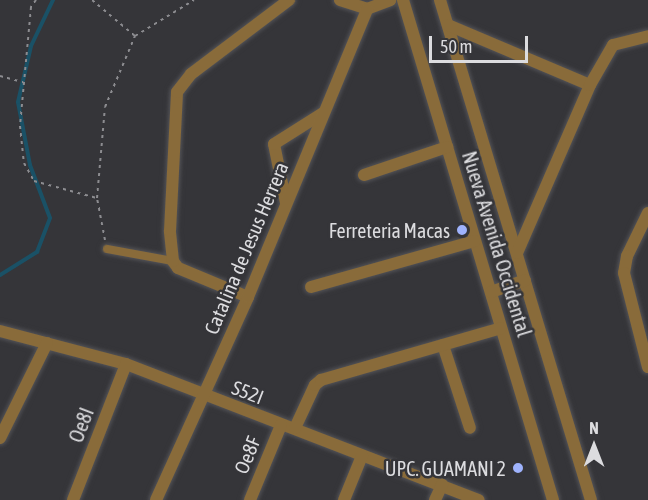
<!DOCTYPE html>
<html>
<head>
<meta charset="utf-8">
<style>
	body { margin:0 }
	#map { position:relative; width:648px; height:500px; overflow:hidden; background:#353539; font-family:"Asap Condensed",sans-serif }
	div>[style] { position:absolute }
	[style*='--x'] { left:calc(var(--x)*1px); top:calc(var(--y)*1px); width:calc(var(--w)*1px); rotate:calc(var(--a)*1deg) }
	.stream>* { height:4px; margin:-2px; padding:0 2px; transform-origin:2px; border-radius:2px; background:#1a5166 }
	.path>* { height:2px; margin-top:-1px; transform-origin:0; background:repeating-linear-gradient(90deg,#8c8c90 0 3px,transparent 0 7.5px) }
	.roads { filter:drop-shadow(0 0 2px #535357) drop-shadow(0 0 2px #535357) }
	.service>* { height:8px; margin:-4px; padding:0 4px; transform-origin:4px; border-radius:4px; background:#896b3a }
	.minor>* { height:12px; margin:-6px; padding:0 6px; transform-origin:6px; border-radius:6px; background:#896b3a }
	.dots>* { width:16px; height:16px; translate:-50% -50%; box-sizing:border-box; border:3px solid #353539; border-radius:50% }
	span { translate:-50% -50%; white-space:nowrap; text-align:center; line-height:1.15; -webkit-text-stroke:5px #353539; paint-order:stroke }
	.poi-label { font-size:20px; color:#dcdcdf }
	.right { translate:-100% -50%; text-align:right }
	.street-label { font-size:20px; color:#dcdcdf }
	.north { position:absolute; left:564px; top:416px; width:60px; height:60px; -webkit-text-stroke:4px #353539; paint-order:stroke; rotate:0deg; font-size:16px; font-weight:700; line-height:24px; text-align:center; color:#dcdcdf }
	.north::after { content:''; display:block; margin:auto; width:21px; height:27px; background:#dcdcdf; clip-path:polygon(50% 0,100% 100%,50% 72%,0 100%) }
	.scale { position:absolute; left:429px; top:36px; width:99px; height:27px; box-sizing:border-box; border:3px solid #dcdcdf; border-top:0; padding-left:8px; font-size:18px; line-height:21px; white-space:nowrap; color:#dcdcdf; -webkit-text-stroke:4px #353539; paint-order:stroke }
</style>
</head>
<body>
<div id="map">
	<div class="stream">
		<div style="--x:0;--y:275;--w:44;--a:-31.9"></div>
		<div style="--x:37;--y:252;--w:36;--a:-69"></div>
		<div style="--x:50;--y:218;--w:57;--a:-110.7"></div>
		<div style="--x:30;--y:165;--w:64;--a:-100.8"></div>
		<div style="--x:18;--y:102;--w:57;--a:-76.9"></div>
		<div style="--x:31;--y:46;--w:51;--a:-64.4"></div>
	</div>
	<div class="path">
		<div style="--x:36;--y:0;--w:9;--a:126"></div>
		<div style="--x:31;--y:7;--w:120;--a:95.3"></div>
		<div style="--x:20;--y:126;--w:37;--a:84"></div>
		<div style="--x:24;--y:163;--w:21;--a:61"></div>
		<div style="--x:34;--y:181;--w:65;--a:15.1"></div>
		<div style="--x:92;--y:0;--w:56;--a:39.9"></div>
		<div style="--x:0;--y:76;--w:24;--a:15"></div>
		<div style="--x:105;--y:240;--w:43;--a:-100.8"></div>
		<div style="--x:97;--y:198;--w:91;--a:-85"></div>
		<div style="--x:105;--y:107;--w:77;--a:-67.1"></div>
		<div style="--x:135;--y:36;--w:69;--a:-31.4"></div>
	</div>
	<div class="roads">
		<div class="service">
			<div style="--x:107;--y:249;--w:67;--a:10.3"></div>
		</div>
		<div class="minor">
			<div style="--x:340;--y:0;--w:28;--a:18"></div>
			<div style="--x:367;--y:9;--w:25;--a:-21"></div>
			<div style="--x:403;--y:0;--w:522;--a:73.3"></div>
			<div style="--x:440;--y:0;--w:522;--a:73.2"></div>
			<div style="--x:448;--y:25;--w:154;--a:22.9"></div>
			<div style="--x:364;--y:175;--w:88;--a:-18.6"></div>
			<div style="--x:286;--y:203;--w:60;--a:-101.5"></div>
			<div style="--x:274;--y:144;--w:58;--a:-32.3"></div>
			<div style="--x:648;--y:213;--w:48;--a:116"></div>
			<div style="--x:627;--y:256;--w:17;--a:100"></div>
			<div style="--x:624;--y:273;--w:97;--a:75.7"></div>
			<div style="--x:517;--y:253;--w:183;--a:-66.5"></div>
			<div style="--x:590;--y:85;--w:46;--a:-60.1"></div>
			<div style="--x:613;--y:45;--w:36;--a:-14"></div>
			<div style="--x:311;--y:287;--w:170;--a:-15.7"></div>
			<div style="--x:491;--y:292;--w:36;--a:-19"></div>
			<div style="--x:248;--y:297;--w:76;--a:-157.5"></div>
			<div style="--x:178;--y:268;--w:9;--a:-126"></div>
			<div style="--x:173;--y:261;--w:30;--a:-96"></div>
			<div style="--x:170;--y:231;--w:139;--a:-87.1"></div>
			<div style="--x:177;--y:92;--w:23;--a:-52"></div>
			<div style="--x:191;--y:74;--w:123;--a:-37.1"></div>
			<div style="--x:0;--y:331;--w:130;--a:14.7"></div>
			<div style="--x:126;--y:364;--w:378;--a:21.1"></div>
			<div style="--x:443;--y:345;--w:87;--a:72"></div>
			<div style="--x:295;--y:428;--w:47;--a:-65.1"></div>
			<div style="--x:315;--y:385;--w:8;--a:-40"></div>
			<div style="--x:321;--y:380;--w:187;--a:-16.1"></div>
			<div style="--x:0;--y:438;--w:106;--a:-63.7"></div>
			<div style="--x:73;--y:500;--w:146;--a:-68.7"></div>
			<div style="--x:156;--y:500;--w:223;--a:-65.6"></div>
			<div style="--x:248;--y:297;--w:312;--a:-67.5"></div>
			<div style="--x:250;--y:500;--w:81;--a:-67.5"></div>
			<div style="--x:344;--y:500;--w:48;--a:-67.8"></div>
			<div style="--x:435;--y:500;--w:17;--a:-65"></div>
		</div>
	</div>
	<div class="dots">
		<div style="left:462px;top:230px;background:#9fb3fd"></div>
		<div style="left:518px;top:468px;background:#9fb3fd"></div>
	</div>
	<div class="poi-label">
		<span class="right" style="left:450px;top:230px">Ferreteria Macas</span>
		<span class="right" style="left:506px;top:468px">UPC. GUAMANI 2</span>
	</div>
	<div class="street-label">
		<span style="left:497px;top:244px;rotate:73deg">Nueva Avenida Occidental</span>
		<span style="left:246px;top:248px;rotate:-67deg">Catalina de Jesus Herrera</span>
		<span style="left:248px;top:392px;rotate:21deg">S52I</span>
		<span style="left:81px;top:425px;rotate:-69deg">Oe8I</span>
		<span style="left:247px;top:455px;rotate:-68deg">Oe8F</span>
	</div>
	<div class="north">N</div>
	<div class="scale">50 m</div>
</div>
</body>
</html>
